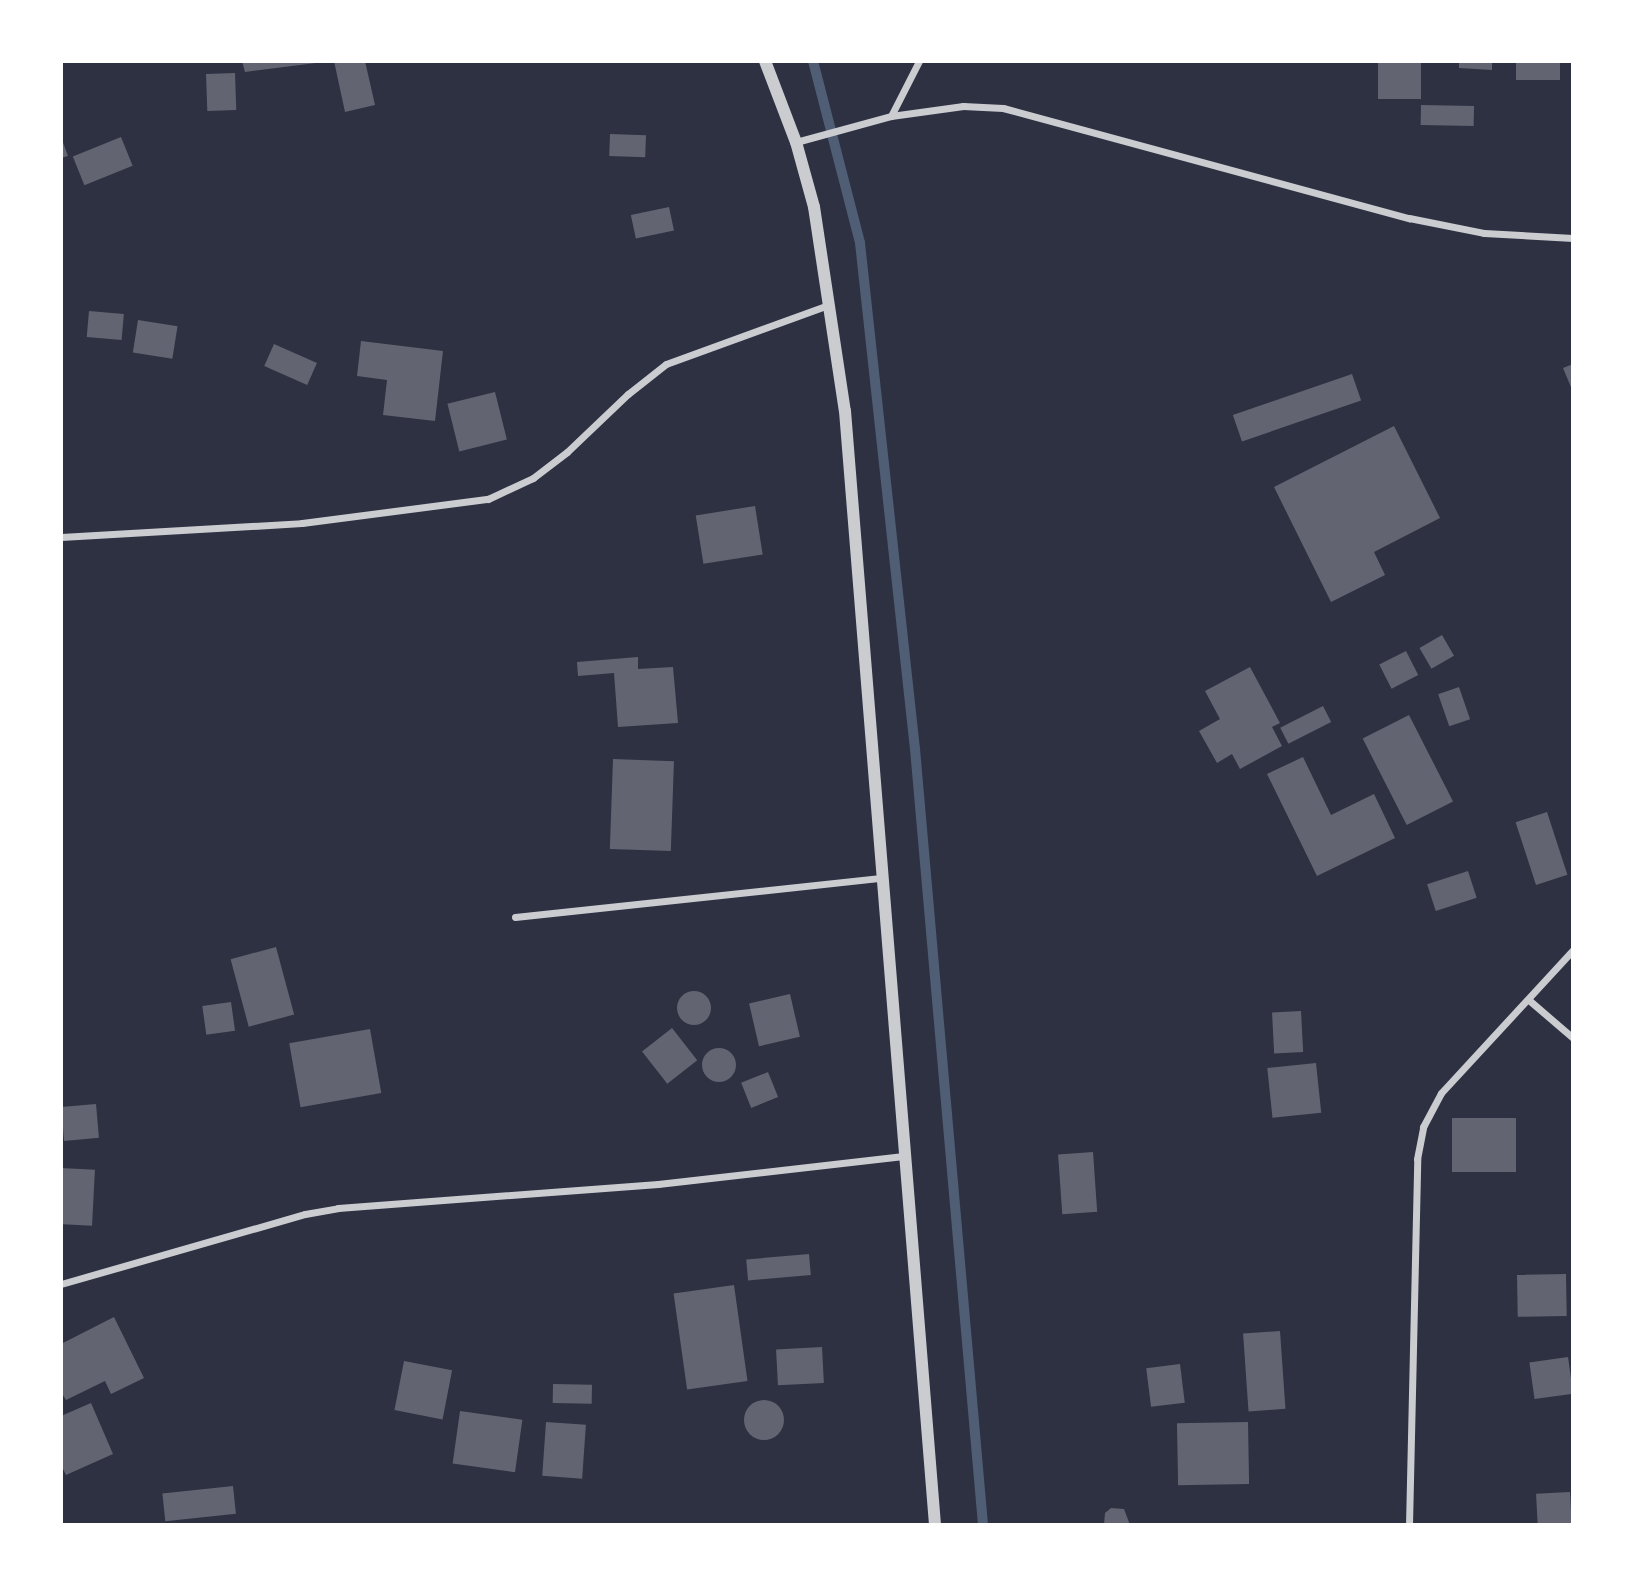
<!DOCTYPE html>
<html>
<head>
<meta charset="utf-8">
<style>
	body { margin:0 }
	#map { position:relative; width:1634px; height:1586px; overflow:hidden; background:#2d3142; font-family:Poppins,sans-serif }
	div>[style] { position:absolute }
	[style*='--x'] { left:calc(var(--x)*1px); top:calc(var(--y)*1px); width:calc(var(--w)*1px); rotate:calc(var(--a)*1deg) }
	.stream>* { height:10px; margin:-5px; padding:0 5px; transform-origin:5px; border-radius:5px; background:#4f5d75 }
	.building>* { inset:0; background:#626471; transform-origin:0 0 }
	.round { border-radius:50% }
	.minor>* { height:7px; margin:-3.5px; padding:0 3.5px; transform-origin:3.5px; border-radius:3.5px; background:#caccd0 }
	.tertiary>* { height:12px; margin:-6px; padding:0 6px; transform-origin:6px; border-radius:6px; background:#caccd0 }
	span { translate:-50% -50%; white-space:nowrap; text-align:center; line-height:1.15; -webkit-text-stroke:6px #fff; paint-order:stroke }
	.frame { position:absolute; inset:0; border:63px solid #fff; pointer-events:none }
</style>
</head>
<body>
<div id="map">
	<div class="stream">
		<div style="--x:813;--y:61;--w:188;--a:75.5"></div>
		<div style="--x:860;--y:243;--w:509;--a:83.8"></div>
		<div style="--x:915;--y:749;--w:779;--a:84.99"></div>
	</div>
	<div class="building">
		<div style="clip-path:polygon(242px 61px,315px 61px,316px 63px,245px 72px)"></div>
		<div style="clip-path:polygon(334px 61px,365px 61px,375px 105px,345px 112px)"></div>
		<div style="left:1378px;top:61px;width:43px;height:38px"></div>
		<div style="clip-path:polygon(1459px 61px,1492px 61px,1492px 70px,1459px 68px)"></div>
		<div style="left:1516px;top:61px;width:44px;height:19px"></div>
		<div style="left:235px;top:73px;width:37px;height:29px;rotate:88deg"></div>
		<div style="left:1421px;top:105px;width:53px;height:20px;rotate:1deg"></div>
		<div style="left:610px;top:134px;width:36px;height:22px;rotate:2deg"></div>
		<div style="clip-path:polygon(61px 137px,68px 156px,61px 158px)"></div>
		<div style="left:121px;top:137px;width:31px;height:52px;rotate:68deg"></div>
		<div style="left:669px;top:207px;width:24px;height:39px;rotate:78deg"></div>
		<div style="left:89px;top:311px;width:35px;height:26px;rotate:5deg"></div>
		<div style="left:138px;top:320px;width:40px;height:33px;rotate:9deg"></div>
		<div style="clip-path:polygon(361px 341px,443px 351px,435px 421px,383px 415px,387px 380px,357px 376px)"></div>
		<div style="left:274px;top:344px;width:47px;height:24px;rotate:24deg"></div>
		<div style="clip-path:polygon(1573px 364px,1573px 392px,1563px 368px)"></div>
		<div style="left:1352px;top:374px;width:28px;height:126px;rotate:71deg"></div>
		<div style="left:495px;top:392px;width:49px;height:49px;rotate:76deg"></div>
		<div style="clip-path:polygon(1394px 426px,1440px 518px,1374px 552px,1385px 575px,1331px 602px,1274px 487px)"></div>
		<div style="left:755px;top:506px;width:49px;height:60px;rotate:81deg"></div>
		<div style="left:1442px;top:635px;width:24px;height:26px;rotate:60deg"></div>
		<div style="left:1406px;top:651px;width:27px;height:30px;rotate:63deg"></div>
		<div style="clip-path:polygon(638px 657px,638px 669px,673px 667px,678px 723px,618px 727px,614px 673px,578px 676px,577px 662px)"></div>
		<div style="clip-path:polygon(1250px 667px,1280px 723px,1272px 727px,1282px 746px,1240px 769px,1232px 754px,1217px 763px,1199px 731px,1220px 719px,1205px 691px)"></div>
		<div style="left:1459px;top:687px;width:34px;height:22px;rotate:71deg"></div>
		<div style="left:1323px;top:706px;width:18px;height:48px;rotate:63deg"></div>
		<div style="left:1409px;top:715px;width:97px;height:52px;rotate:63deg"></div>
		<div style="clip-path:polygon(1303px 757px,1331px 815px,1374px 794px,1395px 838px,1317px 876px,1267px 774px)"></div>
		<div style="left:613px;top:759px;width:61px;height:90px;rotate:2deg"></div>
		<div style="left:1547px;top:812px;width:66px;height:33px;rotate:72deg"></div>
		<div style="left:1468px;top:871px;width:28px;height:43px;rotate:72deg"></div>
		<div style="left:276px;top:947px;width:70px;height:47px;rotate:75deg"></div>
		<div class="round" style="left:677px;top:991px;width:34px;height:34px"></div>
		<div style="left:790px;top:994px;width:44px;height:42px;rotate:77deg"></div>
		<div style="left:231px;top:1002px;width:29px;height:29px;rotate:82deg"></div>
		<div style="left:1301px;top:1011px;width:41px;height:29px;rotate:87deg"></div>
		<div style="left:672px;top:1028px;width:41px;height:38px;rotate:52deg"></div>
		<div style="left:370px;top:1029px;width:65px;height:82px;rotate:80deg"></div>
		<div class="round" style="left:702px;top:1048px;width:34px;height:34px"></div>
		<div style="left:1316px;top:1063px;width:50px;height:49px;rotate:84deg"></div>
		<div style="left:768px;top:1072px;width:27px;height:29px;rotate:68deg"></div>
		<div style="left:96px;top:1104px;width:34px;height:35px;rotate:85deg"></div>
		<div style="left:1452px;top:1118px;width:64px;height:54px"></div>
		<div style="left:1093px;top:1152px;width:60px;height:35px;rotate:86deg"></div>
		<div style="left:61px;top:1168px;width:34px;height:56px;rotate:3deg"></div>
		<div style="left:809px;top:1254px;width:21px;height:63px;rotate:85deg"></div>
		<div style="left:1566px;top:1274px;width:42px;height:49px;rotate:89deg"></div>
		<div style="left:734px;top:1285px;width:97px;height:61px;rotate:82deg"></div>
		<div style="clip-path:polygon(114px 1317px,144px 1378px,111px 1394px,105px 1381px,66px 1400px,61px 1392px,61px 1344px)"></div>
		<div style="left:1280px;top:1331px;width:78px;height:37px;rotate:86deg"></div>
		<div style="left:822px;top:1347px;width:36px;height:46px;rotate:87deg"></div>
		<div style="left:1568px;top:1357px;width:37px;height:39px;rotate:82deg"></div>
		<div style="left:404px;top:1361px;width:49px;height:50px;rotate:11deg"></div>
		<div style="left:1180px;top:1364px;width:39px;height:34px;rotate:83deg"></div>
		<div style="left:553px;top:1384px;width:39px;height:19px;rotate:1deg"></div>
		<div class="round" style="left:744px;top:1400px;width:40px;height:40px"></div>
		<div style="clip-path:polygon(91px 1403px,113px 1454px,66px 1475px,61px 1465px,61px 1416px)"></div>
		<div style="left:460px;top:1411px;width:63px;height:53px;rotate:8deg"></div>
		<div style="left:546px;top:1422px;width:40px;height:54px;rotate:4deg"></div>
		<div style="left:1248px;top:1422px;width:62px;height:71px;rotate:89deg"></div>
		<div style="left:233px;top:1486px;width:28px;height:71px;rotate:84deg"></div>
		<div style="left:1570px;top:1492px;width:33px;height:34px;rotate:87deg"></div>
		<div style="clip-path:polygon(1111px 1508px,1124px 1509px,1130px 1525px,1104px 1525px,1105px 1513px)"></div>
	</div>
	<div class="minor">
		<div style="--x:891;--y:116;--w:62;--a:-63"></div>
		<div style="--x:796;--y:142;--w:98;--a:-15.3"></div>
		<div style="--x:891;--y:116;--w:73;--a:-7.9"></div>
		<div style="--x:963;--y:106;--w:40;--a:2.9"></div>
		<div style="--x:1003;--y:108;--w:421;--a:15.2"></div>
		<div style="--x:1409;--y:218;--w:76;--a:11.3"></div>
		<div style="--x:1484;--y:233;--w:89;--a:3.2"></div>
		<div style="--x:61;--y:537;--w:241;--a:-3.3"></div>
		<div style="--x:302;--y:523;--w:188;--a:-7.4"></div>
		<div style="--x:488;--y:499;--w:50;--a:-25"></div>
		<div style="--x:533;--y:478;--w:43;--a:-37.4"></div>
		<div style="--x:567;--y:452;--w:84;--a:-43.6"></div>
		<div style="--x:628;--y:394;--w:48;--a:-38.3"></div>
		<div style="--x:666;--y:364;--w:172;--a:-20"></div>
		<div style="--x:515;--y:917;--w:368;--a:-6.1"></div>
		<div style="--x:1530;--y:1001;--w:57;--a:40.7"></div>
		<div style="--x:61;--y:1284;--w:254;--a:-16"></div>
		<div style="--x:305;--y:1214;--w:34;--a:-10"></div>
		<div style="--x:338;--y:1208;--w:321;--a:-4.3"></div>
		<div style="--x:658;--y:1184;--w:247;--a:-6.5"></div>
		<div style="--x:1409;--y:1525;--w:366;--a:-88.7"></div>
		<div style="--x:1417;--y:1159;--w:33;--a:-79"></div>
		<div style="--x:1423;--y:1127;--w:38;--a:-62"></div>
		<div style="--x:1441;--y:1093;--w:195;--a:-47.3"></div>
	</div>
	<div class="tertiary">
		<div style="--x:765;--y:61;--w:87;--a:69.1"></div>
		<div style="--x:796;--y:142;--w:67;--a:74.5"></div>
		<div style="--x:814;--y:207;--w:206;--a:81.4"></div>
		<div style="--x:845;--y:411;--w:1118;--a:85.38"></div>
	</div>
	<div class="frame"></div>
</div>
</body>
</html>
